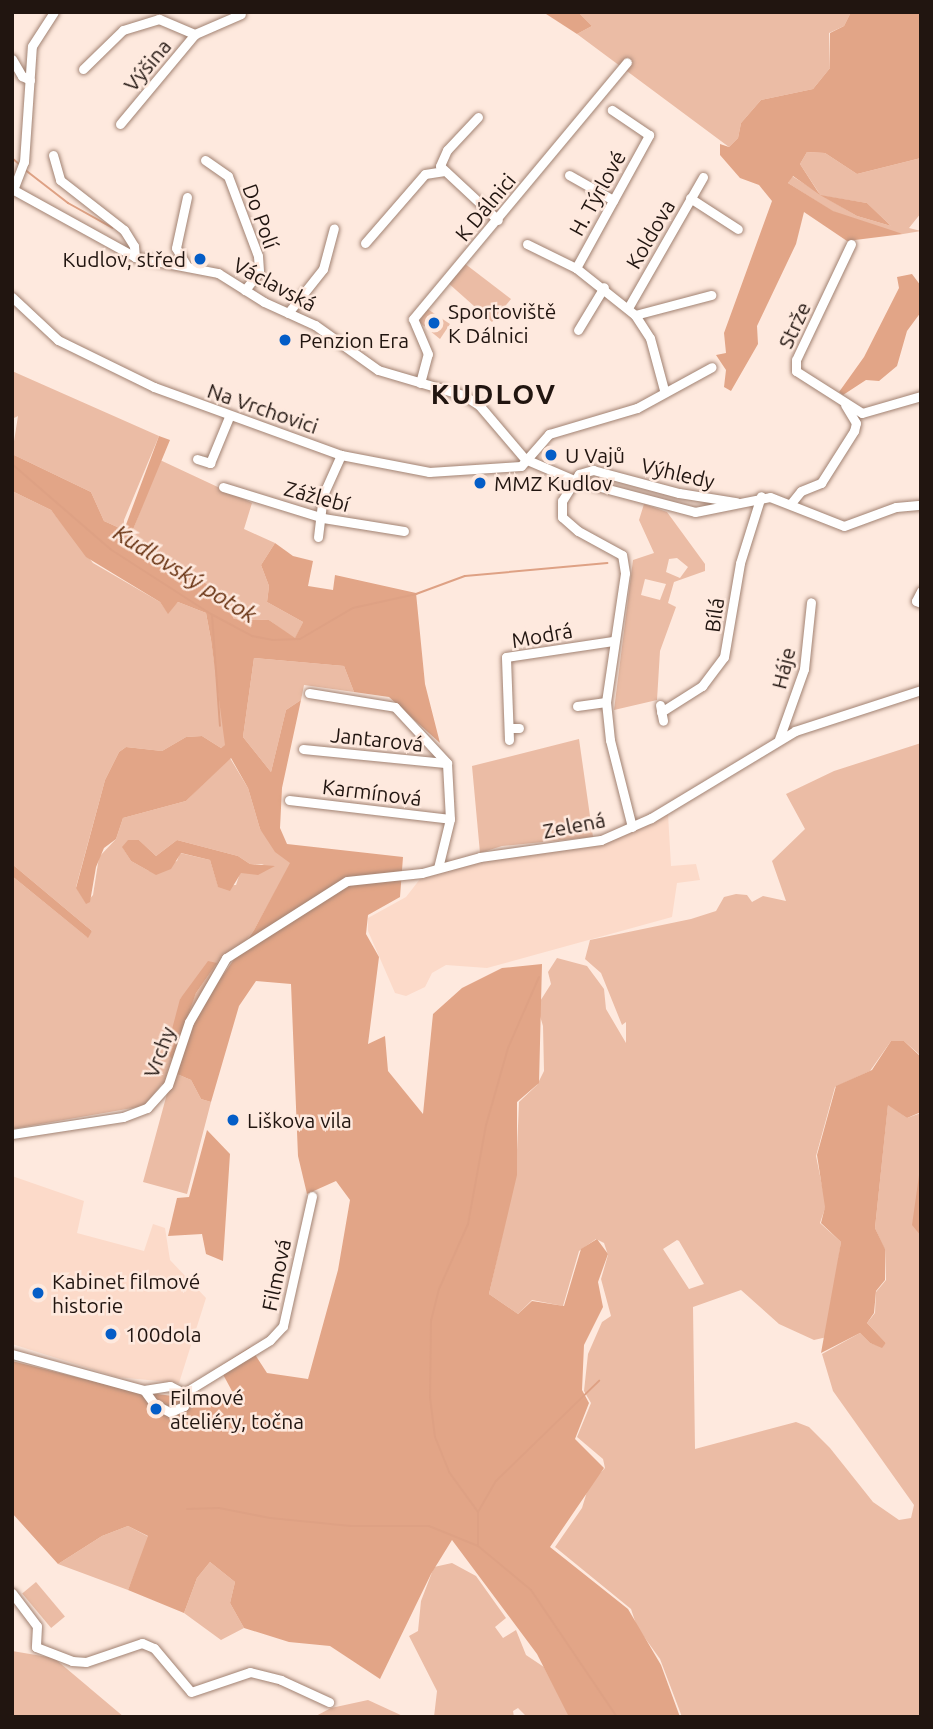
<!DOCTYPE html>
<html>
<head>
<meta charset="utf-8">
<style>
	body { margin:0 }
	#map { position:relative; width:933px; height:1729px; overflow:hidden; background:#fee9de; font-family:Ubuntu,sans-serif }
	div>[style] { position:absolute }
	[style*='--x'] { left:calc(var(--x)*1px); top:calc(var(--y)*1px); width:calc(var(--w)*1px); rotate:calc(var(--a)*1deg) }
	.built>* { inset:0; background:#fcdac9 }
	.green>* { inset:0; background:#ebbca5; transform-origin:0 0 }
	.forest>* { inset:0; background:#e2a587 }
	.stream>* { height:2px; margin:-1px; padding:0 1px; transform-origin:1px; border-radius:1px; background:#dea184 }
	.roads { filter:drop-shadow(0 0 2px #a18272) drop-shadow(0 0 2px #a18272) }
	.minor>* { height:9px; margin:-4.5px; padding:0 4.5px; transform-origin:4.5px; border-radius:4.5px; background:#fff }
	.dots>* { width:19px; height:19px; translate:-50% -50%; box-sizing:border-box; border:4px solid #fee9de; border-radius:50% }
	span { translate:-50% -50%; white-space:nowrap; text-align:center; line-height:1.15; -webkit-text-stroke:5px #fee9de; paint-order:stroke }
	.street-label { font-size:21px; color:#211510 }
	.poi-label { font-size:21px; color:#211510 }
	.right { translate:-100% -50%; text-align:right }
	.left { translate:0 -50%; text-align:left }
	.water-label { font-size:23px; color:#642d0c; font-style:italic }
	.district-label { font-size:28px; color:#211510; font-weight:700; letter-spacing:2px }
	.frame { position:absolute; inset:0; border:14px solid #211510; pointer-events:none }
</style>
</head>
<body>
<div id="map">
	<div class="built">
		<div style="clip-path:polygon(668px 814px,671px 866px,696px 864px,700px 880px,677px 883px,672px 917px,487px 968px,446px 965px,432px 973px,425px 987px,406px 996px,395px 993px,368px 931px,368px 918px,406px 897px,420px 879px,474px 861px,605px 843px)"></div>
		<div style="clip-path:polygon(12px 1176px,84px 1201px,77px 1233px,144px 1251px,153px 1224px,165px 1228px,170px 1260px,206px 1298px,179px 1383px,117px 1377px,12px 1344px)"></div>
	</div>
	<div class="green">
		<div style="clip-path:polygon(578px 12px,851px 12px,844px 26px,829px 33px,830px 68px,813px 89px,761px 100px,741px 123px,738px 138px,729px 147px,577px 34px,592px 26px)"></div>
		<div style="clip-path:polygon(evenodd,807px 152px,825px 153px,857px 174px,921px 158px,921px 213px,909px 228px,921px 231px,903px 234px,872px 227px,832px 211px,788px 183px,792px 176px,819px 193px,800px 164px,807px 152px,823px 196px,867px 203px,891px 226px,857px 216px,823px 196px)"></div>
		<div style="clip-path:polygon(464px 263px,511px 299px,492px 322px,447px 282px)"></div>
		<div style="clip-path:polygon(426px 308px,450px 324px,440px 339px,419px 322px)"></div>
		<div style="clip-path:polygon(12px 371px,159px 436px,124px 520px,124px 530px,104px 521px,91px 492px,12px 454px,18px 416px,12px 419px)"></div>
		<div style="clip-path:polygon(160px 460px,252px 503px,244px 529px,275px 543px,261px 565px,269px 586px,267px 602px,303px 622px,295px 639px,269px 620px,234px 619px,227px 604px,178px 565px,139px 544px,132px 532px)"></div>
		<div style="clip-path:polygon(evenodd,12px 491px,51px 510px,93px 563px,160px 602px,168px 613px,178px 602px,206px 613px,211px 640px,226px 745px,221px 748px,202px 736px,186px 737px,162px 751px,126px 747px,119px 752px,105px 780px,76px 887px,86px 903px,93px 895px,99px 857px,116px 839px,123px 818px,186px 801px,230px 758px,248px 788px,260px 829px,291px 863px,254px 930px,227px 967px,177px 1074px,191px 1080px,201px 1099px,211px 1102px,187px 1194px,143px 1182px,168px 1090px,162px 1084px,144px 1106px,12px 1129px,12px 876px,87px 937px,92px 931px,12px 864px,12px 491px,139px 840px,156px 856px,177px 840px,238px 856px,250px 864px,264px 864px,240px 873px,236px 885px,218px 886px,210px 860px,180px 853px,177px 861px,149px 871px,131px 861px,123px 848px,139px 840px,12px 491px,216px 964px,196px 993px,184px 1021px,180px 999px,216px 964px)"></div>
		<div style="clip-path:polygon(evenodd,644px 504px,667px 512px,705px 564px,705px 571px,674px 582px,668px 603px,676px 607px,660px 651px,657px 700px,614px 710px,633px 560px,654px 553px,639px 520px,644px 504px,677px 558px,688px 567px,680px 578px,666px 572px,669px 559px,677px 558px,644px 504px,645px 579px,666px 584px,660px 600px,641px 595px,645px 579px)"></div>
		<div style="clip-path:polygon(254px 658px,344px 666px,354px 692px,304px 685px,301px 700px,286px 710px,271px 772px,243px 737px)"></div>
		<div style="clip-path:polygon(579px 739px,593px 837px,502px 846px,480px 853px,472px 766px)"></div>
		<div style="clip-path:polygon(evenodd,921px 743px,921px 1056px,904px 1041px,891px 1041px,870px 1071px,835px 1087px,816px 1156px,826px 1205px,820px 1223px,841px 1242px,827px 1337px,814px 1340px,779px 1324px,741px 1290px,693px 1307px,695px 1449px,796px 1422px,809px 1427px,830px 1448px,873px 1502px,899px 1520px,911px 1518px,914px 1505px,833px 1391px,822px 1354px,860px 1333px,870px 1343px,882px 1347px,886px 1343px,867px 1323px,875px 1313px,876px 1292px,886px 1280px,885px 1250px,875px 1228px,888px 1104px,907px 1118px,921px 1113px,921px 1717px,682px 1717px,660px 1659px,637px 1627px,631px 1609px,555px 1547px,582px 1508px,589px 1485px,605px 1468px,603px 1459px,577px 1437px,591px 1403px,584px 1391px,588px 1354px,602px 1322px,611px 1316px,601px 1279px,608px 1255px,604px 1243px,596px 1239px,579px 1251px,563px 1306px,532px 1300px,518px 1314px,489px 1294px,516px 1174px,519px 1102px,537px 1085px,544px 1071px,543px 1026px,537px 1006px,551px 984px,548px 972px,557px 958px,587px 966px,604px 989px,606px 1009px,626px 1043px,626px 1022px,622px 1025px,601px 973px,585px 959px,590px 940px,691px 919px,716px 911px,724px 897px,736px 894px,747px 895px,752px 902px,763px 896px,786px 901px,772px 861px,805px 829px,786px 794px,834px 771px,921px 743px,677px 1240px,679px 1241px,704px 1284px,689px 1289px,663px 1249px,677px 1240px)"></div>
		<div style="clip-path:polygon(128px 1526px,149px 1537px,128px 1590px,58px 1564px,102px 1536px)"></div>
		<div style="clip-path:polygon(210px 1562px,235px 1582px,230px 1603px,244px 1628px,221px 1640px,184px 1613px,197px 1578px)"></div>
		<div style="clip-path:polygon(452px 1563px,476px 1576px,506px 1618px,495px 1627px,503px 1638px,516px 1630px,526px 1655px,544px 1667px,570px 1717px,527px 1717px,518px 1708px,513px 1711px,514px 1717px,434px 1717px,437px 1691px,409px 1636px,418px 1631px,421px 1601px,434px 1567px)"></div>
		<div style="left:36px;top:1582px;width:45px;height:18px;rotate:50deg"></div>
		<div style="clip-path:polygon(12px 1651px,54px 1658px,124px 1717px,12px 1717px)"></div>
		<div style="clip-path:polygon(368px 1700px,405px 1717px,314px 1717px,331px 1708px)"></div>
	</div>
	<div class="forest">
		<div style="clip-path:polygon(543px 12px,578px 12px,592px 26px,577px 34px)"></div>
		<div style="clip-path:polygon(851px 12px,921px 12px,921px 158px,857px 174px,825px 153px,807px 152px,800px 164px,820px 195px,867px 203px,891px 226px,857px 216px,820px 195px,793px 176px,788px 183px,833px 211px,903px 234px,847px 241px,804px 212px,796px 244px,757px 326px,758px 344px,731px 391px,724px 387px,726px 370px,716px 355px,726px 353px,724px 333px,772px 201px,759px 185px,740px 178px,720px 155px,720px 144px,729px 147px,738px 138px,741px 123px,761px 100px,813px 89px,830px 68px,830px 33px,844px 26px)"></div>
		<div style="clip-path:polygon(912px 274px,921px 286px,921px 312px,907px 331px,897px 366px,879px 381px,866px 380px,843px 395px,839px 392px,864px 357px,899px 288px,897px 277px)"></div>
		<div style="clip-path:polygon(159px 436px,170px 440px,132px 532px,139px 544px,205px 583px,227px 604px,234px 619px,269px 620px,295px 638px,303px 622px,267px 602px,269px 586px,261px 565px,275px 543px,293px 556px,313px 561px,308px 586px,333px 590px,335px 575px,416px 593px,425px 684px,440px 743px,389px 697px,354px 692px,344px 666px,254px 658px,243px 737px,271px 772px,286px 710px,301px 700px,282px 788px,280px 828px,287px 844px,403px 857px,400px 897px,368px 915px,366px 934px,379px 957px,368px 1044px,385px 1036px,388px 1071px,423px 1114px,433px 1014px,462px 988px,502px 968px,542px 964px,539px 1083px,517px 1102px,517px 1175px,489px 1294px,518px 1314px,532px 1301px,564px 1306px,581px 1249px,597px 1239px,608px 1254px,598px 1282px,603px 1307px,584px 1345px,582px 1390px,589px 1403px,575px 1439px,604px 1468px,550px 1547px,628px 1609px,661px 1665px,680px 1717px,569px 1717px,537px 1654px,452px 1540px,431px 1574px,380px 1679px,330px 1646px,289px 1642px,244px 1628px,230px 1603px,235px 1582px,210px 1562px,197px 1578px,184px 1613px,128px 1590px,148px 1536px,128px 1526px,102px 1536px,58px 1564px,12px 1513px,12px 1361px,132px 1391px,239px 1404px,219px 1367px,250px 1347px,267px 1373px,308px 1379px,338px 1270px,350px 1200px,336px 1181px,307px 1194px,298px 1156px,291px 984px,256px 981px,239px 1006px,211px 1102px,201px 1099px,191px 1080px,177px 1074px,197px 1013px,254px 930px,290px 863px,275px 852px,260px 829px,248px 788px,231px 758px,186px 801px,123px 818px,116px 839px,104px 848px,96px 867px,90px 902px,86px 904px,76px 888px,105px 780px,119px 752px,126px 747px,162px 751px,186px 737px,202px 736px,221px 748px,225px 745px,211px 640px,206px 613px,178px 602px,168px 614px,160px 602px,86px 557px,51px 510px,12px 491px,12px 454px,91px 492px,104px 521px,124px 530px)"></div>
		<div style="clip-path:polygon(128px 840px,139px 840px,156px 856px,177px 840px,238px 856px,250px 864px,275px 866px,258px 875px,241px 873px,230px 891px,218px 887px,210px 860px,181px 853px,171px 869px,156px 875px,131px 861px,122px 847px)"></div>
		<div style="clip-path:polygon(12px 864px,92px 931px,88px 938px,12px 876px)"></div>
		<div style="clip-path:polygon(208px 961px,217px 963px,196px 993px,172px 1059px,166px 1052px,180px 999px)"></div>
		<div style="clip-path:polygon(891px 1041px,904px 1041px,921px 1057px,921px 1112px,907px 1118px,888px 1105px,875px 1228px,885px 1249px,885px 1280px,876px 1291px,874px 1313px,867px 1323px,886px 1343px,882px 1348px,870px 1343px,860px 1333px,821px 1353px,841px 1242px,821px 1223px,825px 1207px,817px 1155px,836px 1086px,872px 1070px)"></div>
		<div style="clip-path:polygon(207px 1130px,230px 1154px,223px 1261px,206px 1254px,202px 1234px,168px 1236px,177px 1198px,189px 1197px)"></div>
		<div style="clip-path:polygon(921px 1161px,921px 1236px,912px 1225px)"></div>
	</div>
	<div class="stream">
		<div style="--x:12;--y:158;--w:11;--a:41"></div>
		<div style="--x:24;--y:169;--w:56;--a:37.7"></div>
		<div style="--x:68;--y:203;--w:51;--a:29.1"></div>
		<div style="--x:12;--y:464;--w:130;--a:40.9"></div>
		<div style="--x:110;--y:549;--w:120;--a:32.8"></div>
		<div style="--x:211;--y:614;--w:47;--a:28.2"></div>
		<div style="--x:252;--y:636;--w:21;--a:11"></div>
		<div style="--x:273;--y:640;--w:27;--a:-2"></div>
		<div style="--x:300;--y:639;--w:61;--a:-30.3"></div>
		<div style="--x:353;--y:608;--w:65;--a:-12.5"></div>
		<div style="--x:416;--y:594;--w:52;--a:-20.2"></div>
		<div style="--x:465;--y:576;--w:143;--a:-5.2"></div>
		<div style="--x:212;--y:615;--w:111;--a:85.9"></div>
		<div style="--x:539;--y:977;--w:77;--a:113.6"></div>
		<div style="--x:508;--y:1048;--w:80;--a:105.9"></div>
		<div style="--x:486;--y:1125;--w:101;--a:100.3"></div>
		<div style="--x:468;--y:1224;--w:71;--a:114"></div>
		<div style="--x:439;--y:1289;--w:32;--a:104"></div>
		<div style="--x:431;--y:1320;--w:77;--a:90.7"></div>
		<div style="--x:430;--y:1397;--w:40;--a:82.9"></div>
		<div style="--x:435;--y:1437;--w:38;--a:68"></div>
		<div style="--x:449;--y:1472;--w:49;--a:54.1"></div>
		<div style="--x:478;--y:1512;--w:34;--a:90"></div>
		<div style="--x:478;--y:1546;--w:69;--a:39.7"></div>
		<div style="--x:531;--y:1590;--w:153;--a:55.9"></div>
		<div style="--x:187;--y:1509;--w:32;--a:-2"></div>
		<div style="--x:219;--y:1508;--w:52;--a:11.1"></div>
		<div style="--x:270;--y:1518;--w:81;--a:5.6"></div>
		<div style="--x:351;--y:1526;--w:78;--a:0"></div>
		<div style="--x:429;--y:1526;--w:53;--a:22.2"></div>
		<div style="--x:478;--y:1512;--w:36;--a:-60"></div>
		<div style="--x:496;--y:1481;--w:144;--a:-44.2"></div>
	</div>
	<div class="roads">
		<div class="minor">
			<div style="--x:159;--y:19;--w:39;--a:23"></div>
			<div style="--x:12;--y:59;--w:20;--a:60"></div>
			<div style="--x:22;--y:76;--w:9;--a:27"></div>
			<div style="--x:83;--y:69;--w:56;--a:-44.3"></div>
			<div style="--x:123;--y:30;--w:38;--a:-17"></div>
			<div style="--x:478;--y:117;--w:45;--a:133.2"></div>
			<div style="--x:447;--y:150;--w:17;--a:114"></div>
			<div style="--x:440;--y:166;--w:79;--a:43"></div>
			<div style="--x:120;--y:124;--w:117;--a:-50.2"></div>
			<div style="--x:195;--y:34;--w:50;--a:-23.5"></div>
			<div style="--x:53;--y:155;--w:26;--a:74"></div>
			<div style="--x:60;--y:180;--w:81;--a:38"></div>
			<div style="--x:124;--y:230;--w:19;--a:58"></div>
			<div style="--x:134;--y:246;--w:11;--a:85"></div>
			<div style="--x:205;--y:160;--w:28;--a:35"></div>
			<div style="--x:228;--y:176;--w:85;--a:69.4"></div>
			<div style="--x:258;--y:256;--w:16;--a:86"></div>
			<div style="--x:259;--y:272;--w:23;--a:128"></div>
			<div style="--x:569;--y:175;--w:51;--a:29.6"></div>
			<div style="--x:12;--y:189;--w:141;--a:28.9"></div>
			<div style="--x:135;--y:257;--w:85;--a:10.9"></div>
			<div style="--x:218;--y:273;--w:54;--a:32.2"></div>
			<div style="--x:264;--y:302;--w:56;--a:24.3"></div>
			<div style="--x:315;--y:325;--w:77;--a:35.5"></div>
			<div style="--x:378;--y:370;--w:89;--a:16.4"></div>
			<div style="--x:463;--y:395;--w:19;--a:32"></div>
			<div style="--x:479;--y:405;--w:71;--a:49.6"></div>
			<div style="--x:525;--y:459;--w:53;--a:23.2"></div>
			<div style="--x:574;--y:480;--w:125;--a:14.8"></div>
			<div style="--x:695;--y:512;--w:76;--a:-11.3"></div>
			<div style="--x:770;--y:497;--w:79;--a:21.4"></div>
			<div style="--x:844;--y:526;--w:55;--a:-20.1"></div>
			<div style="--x:896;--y:507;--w:25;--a:-5"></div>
			<div style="--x:13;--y:190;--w:30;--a:-69"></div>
			<div style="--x:24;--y:162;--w:116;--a:-86.1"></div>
			<div style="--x:32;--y:46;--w:40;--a:-57.1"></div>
			<div style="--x:187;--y:197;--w:52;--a:102.2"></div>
			<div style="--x:176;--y:248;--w:21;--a:59"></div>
			<div style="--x:690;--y:198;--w:57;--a:32.9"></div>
			<div style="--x:365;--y:243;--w:91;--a:-49"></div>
			<div style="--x:425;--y:174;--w:18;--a:-9"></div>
			<div style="--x:527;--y:244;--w:55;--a:26.1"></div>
			<div style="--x:576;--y:268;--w:75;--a:38.5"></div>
			<div style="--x:635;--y:315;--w:27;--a:57"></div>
			<div style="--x:650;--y:338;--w:54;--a:74.9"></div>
			<div style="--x:851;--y:244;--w:128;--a:115.4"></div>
			<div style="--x:796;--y:360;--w:11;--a:90"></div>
			<div style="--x:796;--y:371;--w:78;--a:32.5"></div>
			<div style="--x:862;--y:413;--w:61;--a:-16.1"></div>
			<div style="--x:576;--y:268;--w:152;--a:-61.2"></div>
			<div style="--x:649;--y:135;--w:45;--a:-146"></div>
			<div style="--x:12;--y:297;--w:63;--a:43.1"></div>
			<div style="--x:58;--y:340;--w:107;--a:26.1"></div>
			<div style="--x:154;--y:387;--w:199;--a:20"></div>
			<div style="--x:341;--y:455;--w:90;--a:10.9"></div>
			<div style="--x:429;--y:472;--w:92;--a:-3.7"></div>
			<div style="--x:521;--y:466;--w:43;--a:-48.8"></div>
			<div style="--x:549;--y:434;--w:92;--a:-16.5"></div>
			<div style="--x:637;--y:408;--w:85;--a:-28.7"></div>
			<div style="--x:628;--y:308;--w:151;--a:-60.2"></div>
			<div style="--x:288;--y:313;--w:56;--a:-51.5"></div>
			<div style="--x:323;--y:269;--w:42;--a:-75"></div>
			<div style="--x:635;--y:315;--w:79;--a:-14.7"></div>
			<div style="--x:578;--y:330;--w:50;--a:-58.8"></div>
			<div style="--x:420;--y:383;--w:30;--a:-75"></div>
			<div style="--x:428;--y:354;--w:38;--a:-113"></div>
			<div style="--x:413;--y:319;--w:334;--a:-50.2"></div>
			<div style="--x:197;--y:459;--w:14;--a:17"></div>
			<div style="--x:210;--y:463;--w:50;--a:-67.6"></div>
			<div style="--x:223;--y:487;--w:105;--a:17.2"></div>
			<div style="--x:323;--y:518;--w:82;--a:9.1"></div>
			<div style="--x:792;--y:502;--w:14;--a:-51"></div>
			<div style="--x:801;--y:491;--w:22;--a:-22"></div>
			<div style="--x:821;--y:483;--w:62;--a:-57.6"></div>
			<div style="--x:854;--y:431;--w:8;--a:-76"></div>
			<div style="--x:856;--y:423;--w:21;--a:-121"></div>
			<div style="--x:318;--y:537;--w:42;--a:-83.2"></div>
			<div style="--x:323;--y:495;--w:44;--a:-65.8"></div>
			<div style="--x:921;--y:591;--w:11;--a:117"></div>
			<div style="--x:916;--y:601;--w:5;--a:22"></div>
			<div style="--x:309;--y:693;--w:87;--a:9.2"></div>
			<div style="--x:395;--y:707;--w:76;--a:47.1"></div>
			<div style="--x:660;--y:705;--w:16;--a:79"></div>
			<div style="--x:577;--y:706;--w:29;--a:-8"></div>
			<div style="--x:661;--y:712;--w:49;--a:-32.4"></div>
			<div style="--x:702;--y:686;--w:36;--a:-53"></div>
			<div style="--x:724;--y:657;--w:95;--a:-80.3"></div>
			<div style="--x:740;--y:563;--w:70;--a:-72.6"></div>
			<div style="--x:509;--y:728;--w:10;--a:0"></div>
			<div style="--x:779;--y:739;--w:74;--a:-70.3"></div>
			<div style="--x:804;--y:669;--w:67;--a:-84"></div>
			<div style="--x:509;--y:740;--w:83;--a:-92.1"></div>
			<div style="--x:506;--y:657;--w:108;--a:-8.5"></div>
			<div style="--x:303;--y:749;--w:145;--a:5.6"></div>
			<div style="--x:289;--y:800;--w:162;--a:6.7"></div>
			<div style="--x:632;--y:827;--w:90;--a:-104.2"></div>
			<div style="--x:610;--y:740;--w:38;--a:-96"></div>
			<div style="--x:606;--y:702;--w:130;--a:-81.6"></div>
			<div style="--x:625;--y:573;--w:18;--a:-99"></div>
			<div style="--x:622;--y:555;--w:50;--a:-151.4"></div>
			<div style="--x:578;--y:531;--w:21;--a:-139"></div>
			<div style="--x:562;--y:517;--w:16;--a:-90"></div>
			<div style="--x:562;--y:501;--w:32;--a:-58"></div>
			<div style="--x:579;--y:474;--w:15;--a:-16"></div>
			<div style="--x:593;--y:470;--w:89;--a:15"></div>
			<div style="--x:679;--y:493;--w:58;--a:9"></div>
			<div style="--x:438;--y:868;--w:50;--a:-76.2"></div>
			<div style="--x:450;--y:819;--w:56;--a:-93.1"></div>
			<div style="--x:12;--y:1134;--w:112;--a:-8.7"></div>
			<div style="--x:123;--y:1117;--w:26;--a:-21"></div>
			<div style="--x:147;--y:1108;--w:31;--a:-48"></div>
			<div style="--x:168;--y:1085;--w:66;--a:-71.6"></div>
			<div style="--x:189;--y:1022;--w:74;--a:-60"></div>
			<div style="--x:226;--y:958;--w:143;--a:-32.5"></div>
			<div style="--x:347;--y:881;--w:75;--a:-6.1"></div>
			<div style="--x:422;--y:873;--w:60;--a:-15.4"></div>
			<div style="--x:480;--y:857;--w:122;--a:-8"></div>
			<div style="--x:601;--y:840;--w:55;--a:-23.7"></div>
			<div style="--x:651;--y:818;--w:168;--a:-31.1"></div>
			<div style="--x:795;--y:731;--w:133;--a:-18"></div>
			<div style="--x:12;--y:1354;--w:137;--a:15.3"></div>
			<div style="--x:144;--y:1390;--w:26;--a:-9"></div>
			<div style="--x:170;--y:1386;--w:16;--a:27"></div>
			<div style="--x:144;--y:1390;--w:17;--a:54"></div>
			<div style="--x:154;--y:1404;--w:18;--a:27"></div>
			<div style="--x:170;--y:1412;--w:15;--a:-23"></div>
			<div style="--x:184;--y:1406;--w:13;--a:-90"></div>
			<div style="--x:184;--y:1393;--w:101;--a:-31.6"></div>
			<div style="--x:270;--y:1340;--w:19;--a:-47"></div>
			<div style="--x:283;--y:1326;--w:133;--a:-77.4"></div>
			<div style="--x:12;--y:1593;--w:41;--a:52.9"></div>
			<div style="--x:37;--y:1626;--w:21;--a:93"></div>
			<div style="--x:36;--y:1647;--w:39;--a:21"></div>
			<div style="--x:72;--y:1661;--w:14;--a:4"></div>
			<div style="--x:86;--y:1662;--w:59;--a:-18.7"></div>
			<div style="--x:142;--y:1643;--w:13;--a:23"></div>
			<div style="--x:154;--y:1648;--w:57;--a:49.9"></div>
			<div style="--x:191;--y:1692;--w:62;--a:-18.7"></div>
			<div style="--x:250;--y:1672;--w:32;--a:14"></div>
			<div style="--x:281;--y:1680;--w:53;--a:24.6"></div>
		</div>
	</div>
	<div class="dots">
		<div style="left:200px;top:259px;background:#045dc7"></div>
		<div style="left:434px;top:323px;background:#045dc7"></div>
		<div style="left:285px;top:340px;background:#045dc7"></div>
		<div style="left:551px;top:455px;background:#045dc7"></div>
		<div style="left:480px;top:483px;background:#045dc7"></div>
		<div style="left:233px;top:1120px;background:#045dc7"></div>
		<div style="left:38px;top:1293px;background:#045dc7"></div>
		<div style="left:111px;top:1334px;background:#045dc7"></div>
		<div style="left:156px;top:1409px;background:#045dc7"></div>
	</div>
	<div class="street-label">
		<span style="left:147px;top:65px;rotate:-50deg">Výšina</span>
		<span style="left:597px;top:193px;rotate:-61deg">H. Týrlové</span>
		<span style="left:485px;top:207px;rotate:-50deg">K Dálnici</span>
		<span style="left:261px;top:216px;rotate:70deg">Do Polí</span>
		<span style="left:650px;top:234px;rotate:-60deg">Koldova</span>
		<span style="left:275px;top:284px;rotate:28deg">Václavská</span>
		<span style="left:794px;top:325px;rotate:-65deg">Strže</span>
		<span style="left:263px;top:408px;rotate:19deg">Na Vrchovici</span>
		<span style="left:678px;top:473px;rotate:13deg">Výhledy</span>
		<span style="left:317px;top:496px;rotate:15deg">Zážlebí</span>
		<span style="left:714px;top:615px;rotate:-82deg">Bílá</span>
		<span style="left:542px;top:635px;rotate:-10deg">Modrá</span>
		<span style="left:783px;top:668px;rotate:-76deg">Háje</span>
		<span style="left:377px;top:739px;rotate:6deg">Jantarová</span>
		<span style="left:372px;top:792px;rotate:7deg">Karmínová</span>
		<span style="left:574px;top:825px;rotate:-11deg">Zelená</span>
		<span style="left:159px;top:1052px;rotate:-69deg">Vrchy</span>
		<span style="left:276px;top:1275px;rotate:-78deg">Filmová</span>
	</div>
	<div class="poi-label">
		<span class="right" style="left:186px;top:259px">Kudlov, střed</span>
		<span class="left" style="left:448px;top:323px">Sportoviště<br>K Dálnici</span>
		<span class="left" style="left:299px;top:340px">Penzion Era</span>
		<span class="left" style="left:565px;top:455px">U Vajů</span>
		<span class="left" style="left:494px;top:483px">MMZ Kudlov</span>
		<span class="left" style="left:247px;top:1120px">Liškova vila</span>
		<span class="left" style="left:52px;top:1293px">Kabinet filmové<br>historie</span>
		<span class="left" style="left:125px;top:1334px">100dola</span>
		<span class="left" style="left:170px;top:1409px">Filmové<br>ateliéry, točna</span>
	</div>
	<div class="water-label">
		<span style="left:185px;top:574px;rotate:32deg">Kudlovský potok</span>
	</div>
	<div class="district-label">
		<span style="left:494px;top:394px">KUDLOV</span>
	</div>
	<div class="frame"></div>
</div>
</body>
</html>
